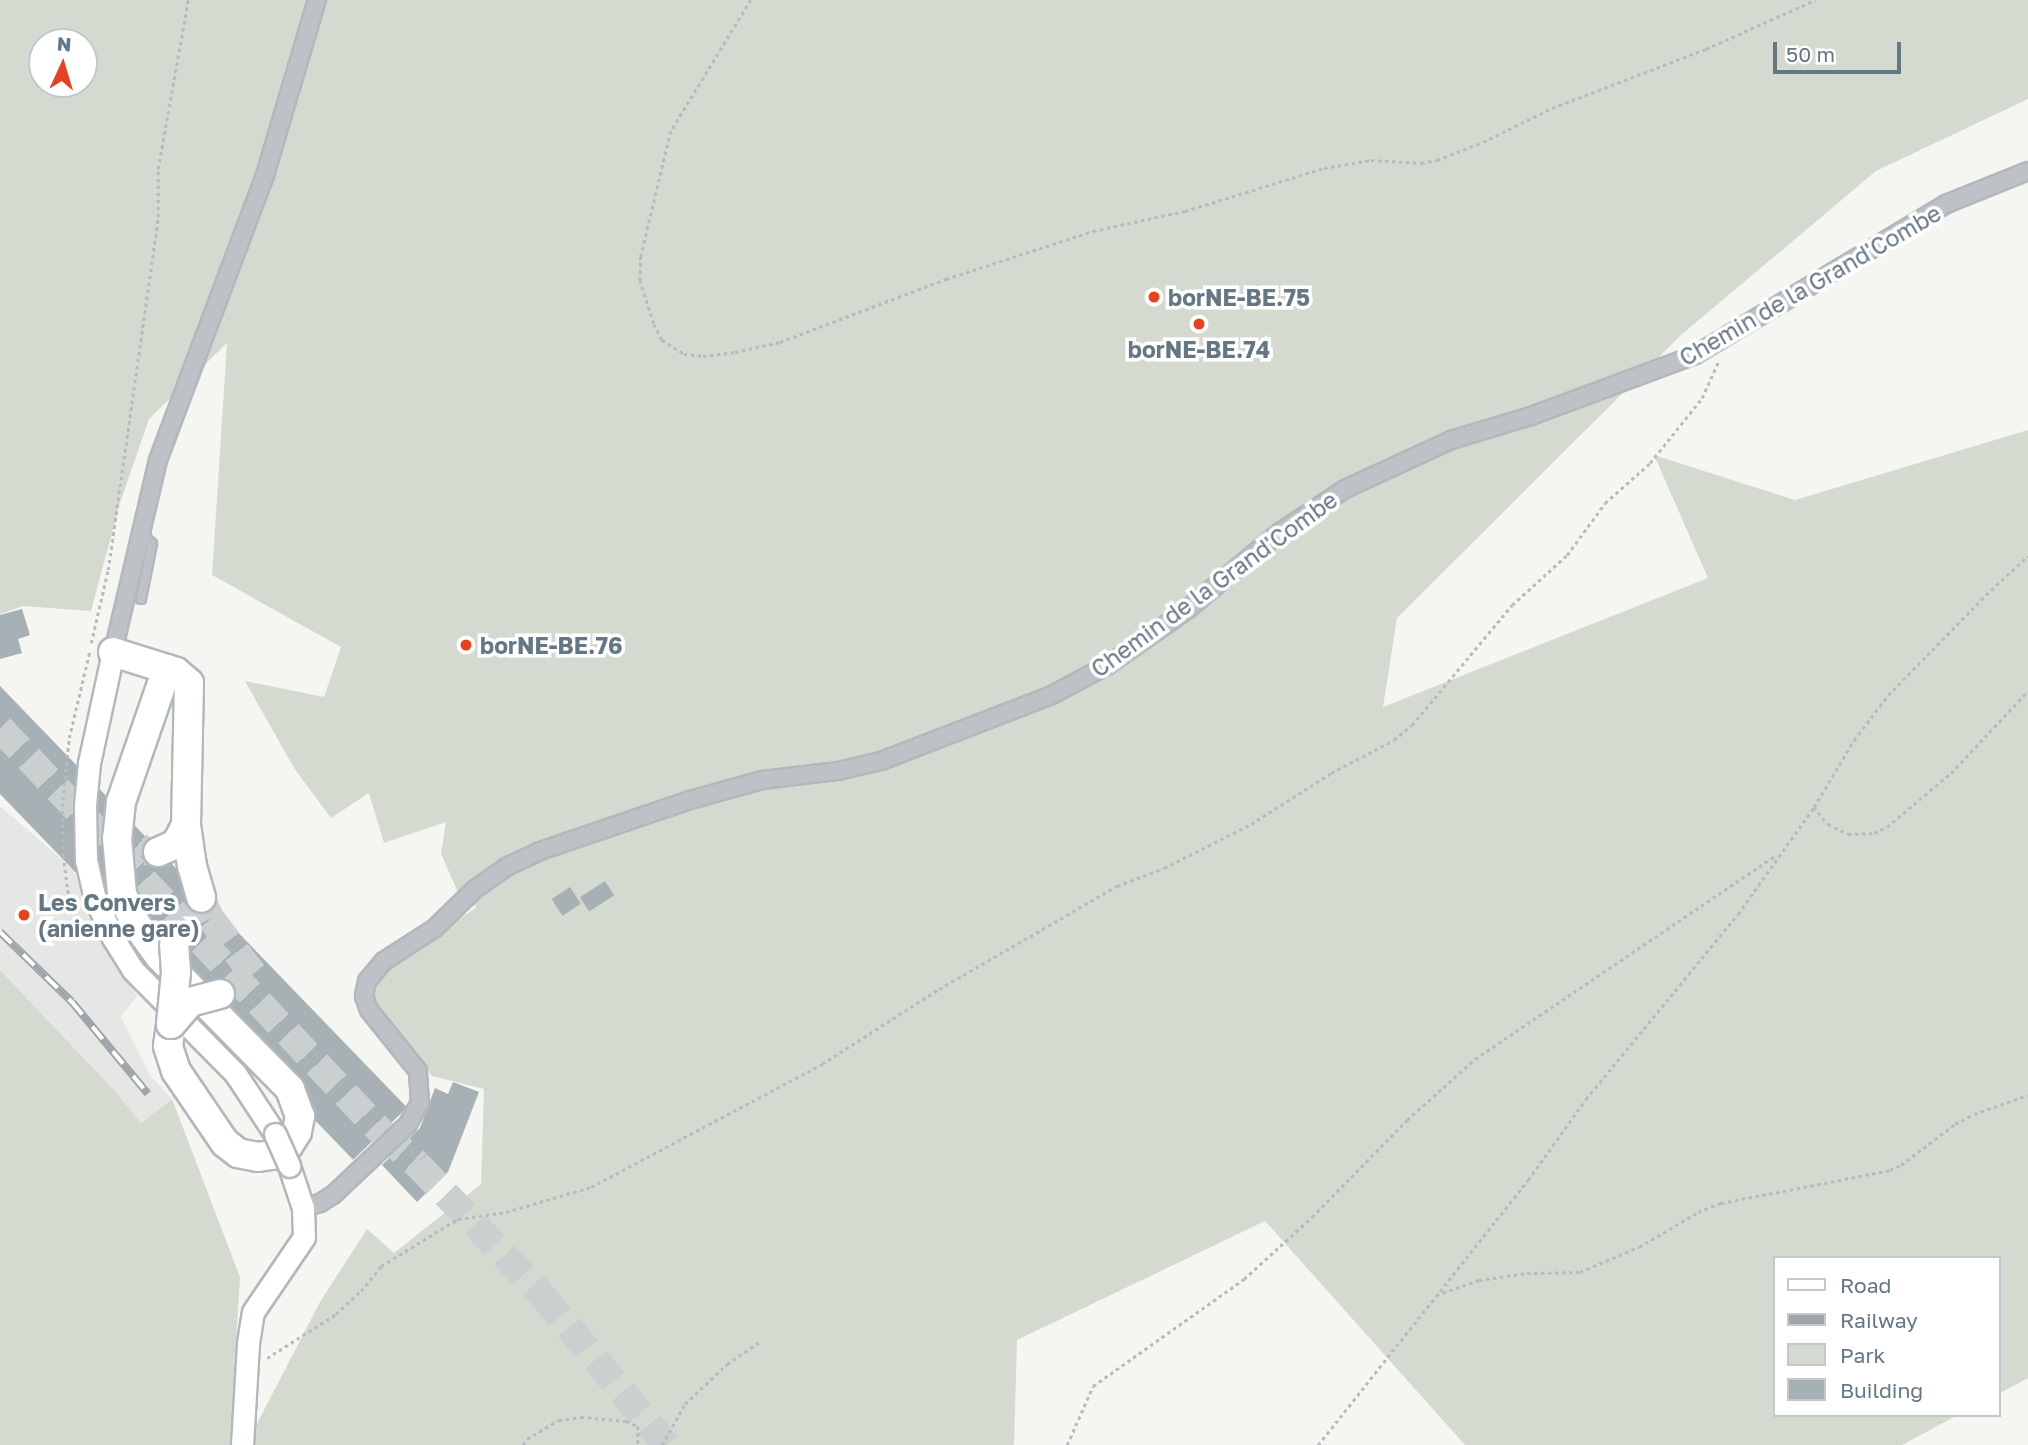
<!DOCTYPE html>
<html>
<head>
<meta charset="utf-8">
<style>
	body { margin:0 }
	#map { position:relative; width:2028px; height:1445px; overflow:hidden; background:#f5f5f1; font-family:"Golos Text",sans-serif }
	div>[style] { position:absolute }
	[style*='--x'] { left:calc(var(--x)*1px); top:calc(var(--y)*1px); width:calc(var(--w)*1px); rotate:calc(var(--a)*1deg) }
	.built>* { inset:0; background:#e6e7e5 }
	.green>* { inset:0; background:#d5dad0 }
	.building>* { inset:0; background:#a7b0b5; transform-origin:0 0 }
	.highway-tunnel>* { height:28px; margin-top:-14px; transform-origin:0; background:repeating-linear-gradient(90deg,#cacfd0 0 28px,transparent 0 42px) }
	.path>* { height:2.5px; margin-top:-1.25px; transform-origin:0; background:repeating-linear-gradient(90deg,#b8bbbd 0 3.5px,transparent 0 7px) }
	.roads { filter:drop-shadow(2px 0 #b2b8bc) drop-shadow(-2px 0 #b2b8bc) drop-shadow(0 2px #b2b8bc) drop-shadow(0 -2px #b2b8bc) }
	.lane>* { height:8px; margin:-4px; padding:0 4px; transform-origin:4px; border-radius:4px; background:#bec2c6 }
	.street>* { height:16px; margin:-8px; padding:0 8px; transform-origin:8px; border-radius:8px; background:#bec2c6 }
	.secondary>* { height:21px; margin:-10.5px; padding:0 10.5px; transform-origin:10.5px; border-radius:10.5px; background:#fff }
	.highway>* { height:28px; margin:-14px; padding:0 14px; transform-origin:14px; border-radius:14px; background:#fff }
	.rail>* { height:8px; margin-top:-4px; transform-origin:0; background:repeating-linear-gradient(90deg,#fff 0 16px,#9fa6ab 0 32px); box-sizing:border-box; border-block:2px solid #9fa6ab }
	.bridges { filter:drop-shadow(2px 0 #b2b8bc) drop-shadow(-2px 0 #b2b8bc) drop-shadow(0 2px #b2b8bc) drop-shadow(0 -2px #b2b8bc) }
	.secondary-bridge>* { height:21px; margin:-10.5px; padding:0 10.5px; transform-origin:10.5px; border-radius:10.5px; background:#fff }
	.highway-bridge>* { height:28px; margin:-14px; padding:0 14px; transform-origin:14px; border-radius:14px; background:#fff }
	.dots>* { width:19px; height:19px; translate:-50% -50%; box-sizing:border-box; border:4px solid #fff; border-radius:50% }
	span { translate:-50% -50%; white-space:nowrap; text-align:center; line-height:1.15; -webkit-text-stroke:7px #fff; paint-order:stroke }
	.street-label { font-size:23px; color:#647783 }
	.poi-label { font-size:23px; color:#647783; font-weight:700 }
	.left { translate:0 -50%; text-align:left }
	.legend { position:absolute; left:1773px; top:1256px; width:228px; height:161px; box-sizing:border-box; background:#fff; border:2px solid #c1c9cd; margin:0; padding:9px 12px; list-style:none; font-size:21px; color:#647783 }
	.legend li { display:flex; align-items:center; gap:14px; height:35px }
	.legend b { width:35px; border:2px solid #c1c9cd }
	.north { position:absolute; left:28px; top:28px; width:70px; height:70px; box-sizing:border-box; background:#fff; border:2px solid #c1c9cd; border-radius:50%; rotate:4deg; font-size:19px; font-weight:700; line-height:28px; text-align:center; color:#647783 }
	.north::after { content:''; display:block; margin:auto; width:24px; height:32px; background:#e44322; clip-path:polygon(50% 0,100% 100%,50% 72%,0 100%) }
	.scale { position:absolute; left:1773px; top:42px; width:128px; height:32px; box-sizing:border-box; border:4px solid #647783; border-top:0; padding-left:9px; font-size:21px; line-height:24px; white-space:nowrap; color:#647783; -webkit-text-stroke:5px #fff; paint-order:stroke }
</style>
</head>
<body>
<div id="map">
	<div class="built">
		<i style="clip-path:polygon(0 806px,74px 870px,83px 900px,107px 950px,137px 996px,121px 1017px,150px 1075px,172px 1099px,141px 1124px,115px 1091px,0 970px)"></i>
	</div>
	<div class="green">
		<i style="clip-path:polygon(evenodd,0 0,2028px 0,2028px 99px,1876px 171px,1681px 335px,1397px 618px,1383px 707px,1708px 578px,1654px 455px,1795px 500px,2028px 430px,2028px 1378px,1998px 1394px,1998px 1258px,1774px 1258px,1774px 1415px,1958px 1415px,1902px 1445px,1465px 1445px,1265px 1221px,1017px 1340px,1014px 1445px,246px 1445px,320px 1302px,367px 1229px,394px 1253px,481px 1184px,484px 1089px,432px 1076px,374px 1003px,374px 982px,393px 964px,477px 907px,461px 899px,441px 854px,446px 822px,384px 843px,369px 793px,331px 818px,294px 768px,245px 681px,324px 697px,341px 647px,212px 575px,227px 343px,149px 419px,120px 503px,91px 611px,23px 606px,0 614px,0 0,42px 42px,84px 42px,84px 84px,42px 84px,42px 42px)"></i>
		<i style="clip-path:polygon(0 970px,115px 1091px,141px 1123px,172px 1099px,240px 1277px,230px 1445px,0 1445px)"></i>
	</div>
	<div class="building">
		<i style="clip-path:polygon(22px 609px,30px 635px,18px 639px,22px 653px,0 659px,0 615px)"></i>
		<i style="left:0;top:686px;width:586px;height:75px;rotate:46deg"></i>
		<i style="left:605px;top:881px;width:17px;height:30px;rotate:57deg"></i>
		<i style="left:570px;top:887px;width:20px;height:22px;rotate:57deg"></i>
		<i style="clip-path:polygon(453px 1082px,479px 1092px,448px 1172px,417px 1202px,382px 1165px,420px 1128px,435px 1088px,448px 1094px)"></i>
	</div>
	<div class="highway-tunnel">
		<i style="--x:0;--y:728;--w:557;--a:46.67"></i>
		<i style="--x:382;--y:1133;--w:47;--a:41.5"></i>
		<i style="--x:417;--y:1164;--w:181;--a:46.3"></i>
		<i style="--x:542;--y:1295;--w:195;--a:50.4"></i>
		<i style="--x:105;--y:819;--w:51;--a:38.7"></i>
		<i style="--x:145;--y:851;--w:13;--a:4"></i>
		<i style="--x:201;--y:898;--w:23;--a:65"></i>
		<i style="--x:211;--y:919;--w:69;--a:52.6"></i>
	</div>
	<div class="path">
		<i style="--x:751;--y:0;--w:153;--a:121.4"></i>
		<i style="--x:671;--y:131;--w:129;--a:103.5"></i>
		<i style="--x:641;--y:256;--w:24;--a:92"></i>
		<i style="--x:640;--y:280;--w:46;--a:72.3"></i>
		<i style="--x:654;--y:324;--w:18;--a:63"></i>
		<i style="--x:662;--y:340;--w:26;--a:32"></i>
		<i style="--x:684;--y:354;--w:19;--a:6"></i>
		<i style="--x:703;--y:356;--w:32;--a:-7"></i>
		<i style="--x:735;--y:352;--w:46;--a:-12.5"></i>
		<i style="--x:780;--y:342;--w:178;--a:-20.8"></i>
		<i style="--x:946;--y:279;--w:155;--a:-18.1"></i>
		<i style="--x:1093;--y:231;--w:94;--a:-12.3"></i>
		<i style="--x:1185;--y:211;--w:145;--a:-17.2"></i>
		<i style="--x:1324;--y:168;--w:48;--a:-9.7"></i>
		<i style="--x:1371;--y:160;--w:50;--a:3.4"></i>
		<i style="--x:1421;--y:163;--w:16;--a:-11"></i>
		<i style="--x:1437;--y:160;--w:49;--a:-21.4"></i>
		<i style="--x:1483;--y:142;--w:77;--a:-26.2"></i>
		<i style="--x:1552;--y:108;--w:165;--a:-21"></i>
		<i style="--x:1706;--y:49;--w:120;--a:-24.2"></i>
		<i style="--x:91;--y:643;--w:75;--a:-76.9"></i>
		<i style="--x:108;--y:570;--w:357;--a:-81.9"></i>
		<i style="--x:158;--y:217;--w:48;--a:-90"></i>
		<i style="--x:158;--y:169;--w:172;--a:-79.9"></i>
		<i style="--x:1814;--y:807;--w:22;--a:51"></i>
		<i style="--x:1828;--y:824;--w:22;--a:27"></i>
		<i style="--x:1848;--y:834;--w:26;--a:-2"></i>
		<i style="--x:1874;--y:833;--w:14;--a:-25"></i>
		<i style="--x:1887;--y:827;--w:84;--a:-40.2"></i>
		<i style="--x:1951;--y:773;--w:112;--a:-46.8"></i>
		<i style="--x:82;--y:918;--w:9;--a:159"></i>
		<i style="--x:74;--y:921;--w:35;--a:-102"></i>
		<i style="--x:67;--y:887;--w:31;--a:-97"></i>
		<i style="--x:63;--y:856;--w:49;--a:-91.2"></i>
		<i style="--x:62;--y:807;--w:69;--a:-84.2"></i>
		<i style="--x:69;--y:738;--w:90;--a:-76.6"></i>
		<i style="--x:1436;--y:1295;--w:46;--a:-19.2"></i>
		<i style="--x:1479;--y:1280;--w:49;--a:-8.3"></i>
		<i style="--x:1527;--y:1273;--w:53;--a:-1.1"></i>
		<i style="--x:1580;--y:1272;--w:64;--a:-23"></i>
		<i style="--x:1639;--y:1247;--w:69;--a:-30.7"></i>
		<i style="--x:1698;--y:1212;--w:25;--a:-21"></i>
		<i style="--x:1721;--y:1203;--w:172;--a:-11"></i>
		<i style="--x:1890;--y:1170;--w:12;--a:-24"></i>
		<i style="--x:1901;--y:1165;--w:68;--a:-37.2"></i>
		<i style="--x:1955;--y:1124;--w:21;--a:-28"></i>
		<i style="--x:1974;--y:1114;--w:57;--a:-19.4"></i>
		<i style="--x:267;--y:1358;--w:82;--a:-32.5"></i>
		<i style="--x:336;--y:1314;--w:34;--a:-43"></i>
		<i style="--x:361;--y:1291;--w:32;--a:-51"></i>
		<i style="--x:381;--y:1266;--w:90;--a:-31.4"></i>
		<i style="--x:458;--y:1219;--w:49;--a:-8.3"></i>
		<i style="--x:506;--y:1212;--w:89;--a:-16.4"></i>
		<i style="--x:591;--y:1187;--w:262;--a:-28"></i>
		<i style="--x:822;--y:1064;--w:139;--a:-32.7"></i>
		<i style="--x:939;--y:989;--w:206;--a:-30.1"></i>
		<i style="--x:1117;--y:886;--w:50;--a:-21"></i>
		<i style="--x:1164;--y:868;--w:97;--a:-26.8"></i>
		<i style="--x:1251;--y:824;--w:95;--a:-32.5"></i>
		<i style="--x:1331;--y:773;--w:71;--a:-27.6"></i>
		<i style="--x:1394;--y:740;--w:23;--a:-40"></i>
		<i style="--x:1412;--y:725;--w:156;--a:-50.2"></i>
		<i style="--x:1512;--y:605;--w:74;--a:-42.3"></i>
		<i style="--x:1567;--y:555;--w:64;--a:-53.8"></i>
		<i style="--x:1605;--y:503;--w:60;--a:-41.6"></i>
		<i style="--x:1650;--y:463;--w:83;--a:-51.3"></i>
		<i style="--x:1702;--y:398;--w:42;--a:-65.9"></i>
		<i style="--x:523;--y:1445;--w:7;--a:-56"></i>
		<i style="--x:527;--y:1439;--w:37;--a:-31"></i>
		<i style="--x:559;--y:1420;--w:22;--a:-8"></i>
		<i style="--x:581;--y:1417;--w:45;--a:5.1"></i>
		<i style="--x:626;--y:1421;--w:13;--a:23"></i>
		<i style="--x:638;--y:1426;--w:19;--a:90"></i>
		<i style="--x:662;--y:1445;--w:47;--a:-60.7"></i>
		<i style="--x:685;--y:1404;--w:58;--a:-43.6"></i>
		<i style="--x:727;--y:1364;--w:40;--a:-34"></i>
		<i style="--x:1067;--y:1445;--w:64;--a:-66.2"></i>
		<i style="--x:1093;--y:1386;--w:185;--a:-35.3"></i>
		<i style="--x:1244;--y:1279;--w:92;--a:-42.4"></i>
		<i style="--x:1312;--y:1217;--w:136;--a:-45.6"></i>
		<i style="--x:1407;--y:1120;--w:91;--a:-41.9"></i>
		<i style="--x:1475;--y:1059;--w:362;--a:-34.1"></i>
		<i style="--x:1318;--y:1445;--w:338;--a:-51.6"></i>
		<i style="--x:1528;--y:1180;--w:100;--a:-54.4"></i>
		<i style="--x:1586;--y:1099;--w:239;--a:-50.6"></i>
		<i style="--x:1738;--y:914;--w:131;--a:-54.6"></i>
		<i style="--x:1814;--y:807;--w:78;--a:-59.2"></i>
		<i style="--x:1854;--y:740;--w:56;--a:-52.9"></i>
		<i style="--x:1888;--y:695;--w:147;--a:-45.6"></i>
		<i style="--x:1991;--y:590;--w:50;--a:-42.6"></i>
	</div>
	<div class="roads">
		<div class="lane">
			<i style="--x:140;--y:532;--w:17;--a:45"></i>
			<i style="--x:152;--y:544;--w:56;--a:101.3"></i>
		</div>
		<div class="street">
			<i style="--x:113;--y:652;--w:197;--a:-76.8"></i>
			<i style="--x:158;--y:460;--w:304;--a:-69.4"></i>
			<i style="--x:265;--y:175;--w:183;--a:-73.5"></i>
			<i style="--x:303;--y:1208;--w:18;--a:-16"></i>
			<i style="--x:320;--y:1203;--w:15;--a:-32"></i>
			<i style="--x:333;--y:1195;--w:103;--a:-43.4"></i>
			<i style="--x:408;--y:1124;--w:25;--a:-61"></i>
			<i style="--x:420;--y:1102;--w:31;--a:-94"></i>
			<i style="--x:418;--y:1071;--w:78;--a:-128.8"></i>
			<i style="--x:369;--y:1010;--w:15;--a:-110"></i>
			<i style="--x:364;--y:996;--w:15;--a:-79"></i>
			<i style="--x:367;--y:981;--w:26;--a:-50"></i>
			<i style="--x:384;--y:961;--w:61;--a:-32.9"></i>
			<i style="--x:435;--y:928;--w:56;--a:-44.3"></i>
			<i style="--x:475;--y:889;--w:38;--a:-35"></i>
			<i style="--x:506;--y:867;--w:38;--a:-25"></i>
			<i style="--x:540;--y:851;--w:158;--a:-18.8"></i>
			<i style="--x:690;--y:800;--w:75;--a:-15.5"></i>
			<i style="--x:762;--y:780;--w:77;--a:-6.8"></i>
			<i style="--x:838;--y:771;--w:44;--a:-13.1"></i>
			<i style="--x:881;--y:761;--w:183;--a:-21.1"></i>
			<i style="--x:1052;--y:695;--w:64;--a:-28.2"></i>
			<i style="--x:1108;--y:665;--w:98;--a:-35"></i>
			<i style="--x:1188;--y:609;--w:119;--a:-39.9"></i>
			<i style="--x:1279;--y:533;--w:79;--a:-33.7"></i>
			<i style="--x:1345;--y:489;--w:117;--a:-24.8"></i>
			<i style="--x:1451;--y:440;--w:84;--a:-16.7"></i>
			<i style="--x:1531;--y:416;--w:175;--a:-20.4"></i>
			<i style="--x:1695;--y:355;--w:293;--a:-31"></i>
			<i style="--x:1946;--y:204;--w:88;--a:-21.9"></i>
		</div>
		<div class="secondary">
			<i style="--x:113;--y:652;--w:114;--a:102.2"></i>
			<i style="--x:89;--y:763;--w:42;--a:95.4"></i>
			<i style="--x:85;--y:805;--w:55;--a:89"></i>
			<i style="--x:86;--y:860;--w:39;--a:77"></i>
			<i style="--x:95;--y:898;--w:44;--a:65.8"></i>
			<i style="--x:113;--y:938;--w:38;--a:58"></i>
			<i style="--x:133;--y:970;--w:145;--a:45.3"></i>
			<i style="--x:235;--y:1073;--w:73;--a:56.7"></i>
			<i style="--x:242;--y:1445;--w:102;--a:-86.6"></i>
			<i style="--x:248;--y:1343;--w:31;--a:-81"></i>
			<i style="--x:253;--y:1312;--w:91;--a:-55.8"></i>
			<i style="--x:304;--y:1237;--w:29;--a:-92"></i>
			<i style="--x:303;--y:1208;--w:44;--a:-108.4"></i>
		</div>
		<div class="highway">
			<i style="--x:113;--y:652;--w:66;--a:17.6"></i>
			<i style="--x:176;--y:672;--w:17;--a:40"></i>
			<i style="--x:189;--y:683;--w:142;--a:91.2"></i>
			<i style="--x:186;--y:825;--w:41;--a:81.7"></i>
			<i style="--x:192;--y:866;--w:33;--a:74"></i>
			<i style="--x:167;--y:669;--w:141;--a:109.1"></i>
			<i style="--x:121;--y:802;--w:36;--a:96"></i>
			<i style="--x:117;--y:838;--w:56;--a:84.9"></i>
			<i style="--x:122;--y:894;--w:30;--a:66"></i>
			<i style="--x:134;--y:921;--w:44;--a:54.2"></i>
			<i style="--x:160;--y:957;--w:185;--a:45.4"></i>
			<i style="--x:290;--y:1089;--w:29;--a:70"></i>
			<i style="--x:300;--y:1116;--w:16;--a:101"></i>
			<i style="--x:297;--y:1132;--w:17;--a:123"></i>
			<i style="--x:288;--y:1146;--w:18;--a:151"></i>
			<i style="--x:272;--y:1155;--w:14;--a:172"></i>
			<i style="--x:258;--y:1157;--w:20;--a:-169"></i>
			<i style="--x:238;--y:1153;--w:16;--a:-142"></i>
			<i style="--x:225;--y:1143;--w:87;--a:-124.2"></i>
			<i style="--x:176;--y:1071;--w:26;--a:-108"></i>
			<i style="--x:168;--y:1046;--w:22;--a:-82"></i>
			<i style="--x:158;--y:852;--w:20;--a:-24"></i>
			<i style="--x:176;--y:844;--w:21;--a:-62"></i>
		</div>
	</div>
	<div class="rail">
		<i style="--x:0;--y:932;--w:100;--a:44.2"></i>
		<i style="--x:72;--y:1002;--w:119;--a:50.4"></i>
	</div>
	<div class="bridges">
		<div class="secondary-bridge">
			<i style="--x:275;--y:1134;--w:35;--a:66"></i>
		</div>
		<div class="highway-bridge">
			<i style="--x:171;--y:1024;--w:52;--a:-84.5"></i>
			<i style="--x:176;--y:972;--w:27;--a:-94"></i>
			<i style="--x:171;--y:1024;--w:29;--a:-49"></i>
			<i style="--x:190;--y:1002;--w:31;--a:-15"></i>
		</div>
	</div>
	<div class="dots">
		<i style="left:1154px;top:297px;background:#e44322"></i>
		<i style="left:1199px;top:324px;background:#e44322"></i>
		<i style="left:466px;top:645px;background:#e44322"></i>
		<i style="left:24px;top:915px;background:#e44322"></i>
	</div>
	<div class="street-label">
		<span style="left:1810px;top:285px;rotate:-30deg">Chemin de la Grand'Combe</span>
		<span style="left:1214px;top:584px;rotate:-36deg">Chemin de la Grand'Combe</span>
	</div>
	<div class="poi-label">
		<span class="left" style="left:1168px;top:297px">borNE-BE.75</span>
		<span style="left:1199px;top:349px">borNE-BE.74</span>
		<span class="left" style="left:480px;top:645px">borNE-BE.76</span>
		<span class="left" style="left:38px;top:915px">Les Convers<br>(anienne gare)</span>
	</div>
	<ul class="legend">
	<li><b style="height:9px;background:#fff"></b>Road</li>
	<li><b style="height:9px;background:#9fa6ab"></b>Railway</li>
	<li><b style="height:19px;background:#d5dad0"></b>Park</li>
	<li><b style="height:19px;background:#a7b0b5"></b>Building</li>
	</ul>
	<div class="north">N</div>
	<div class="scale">50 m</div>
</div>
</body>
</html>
